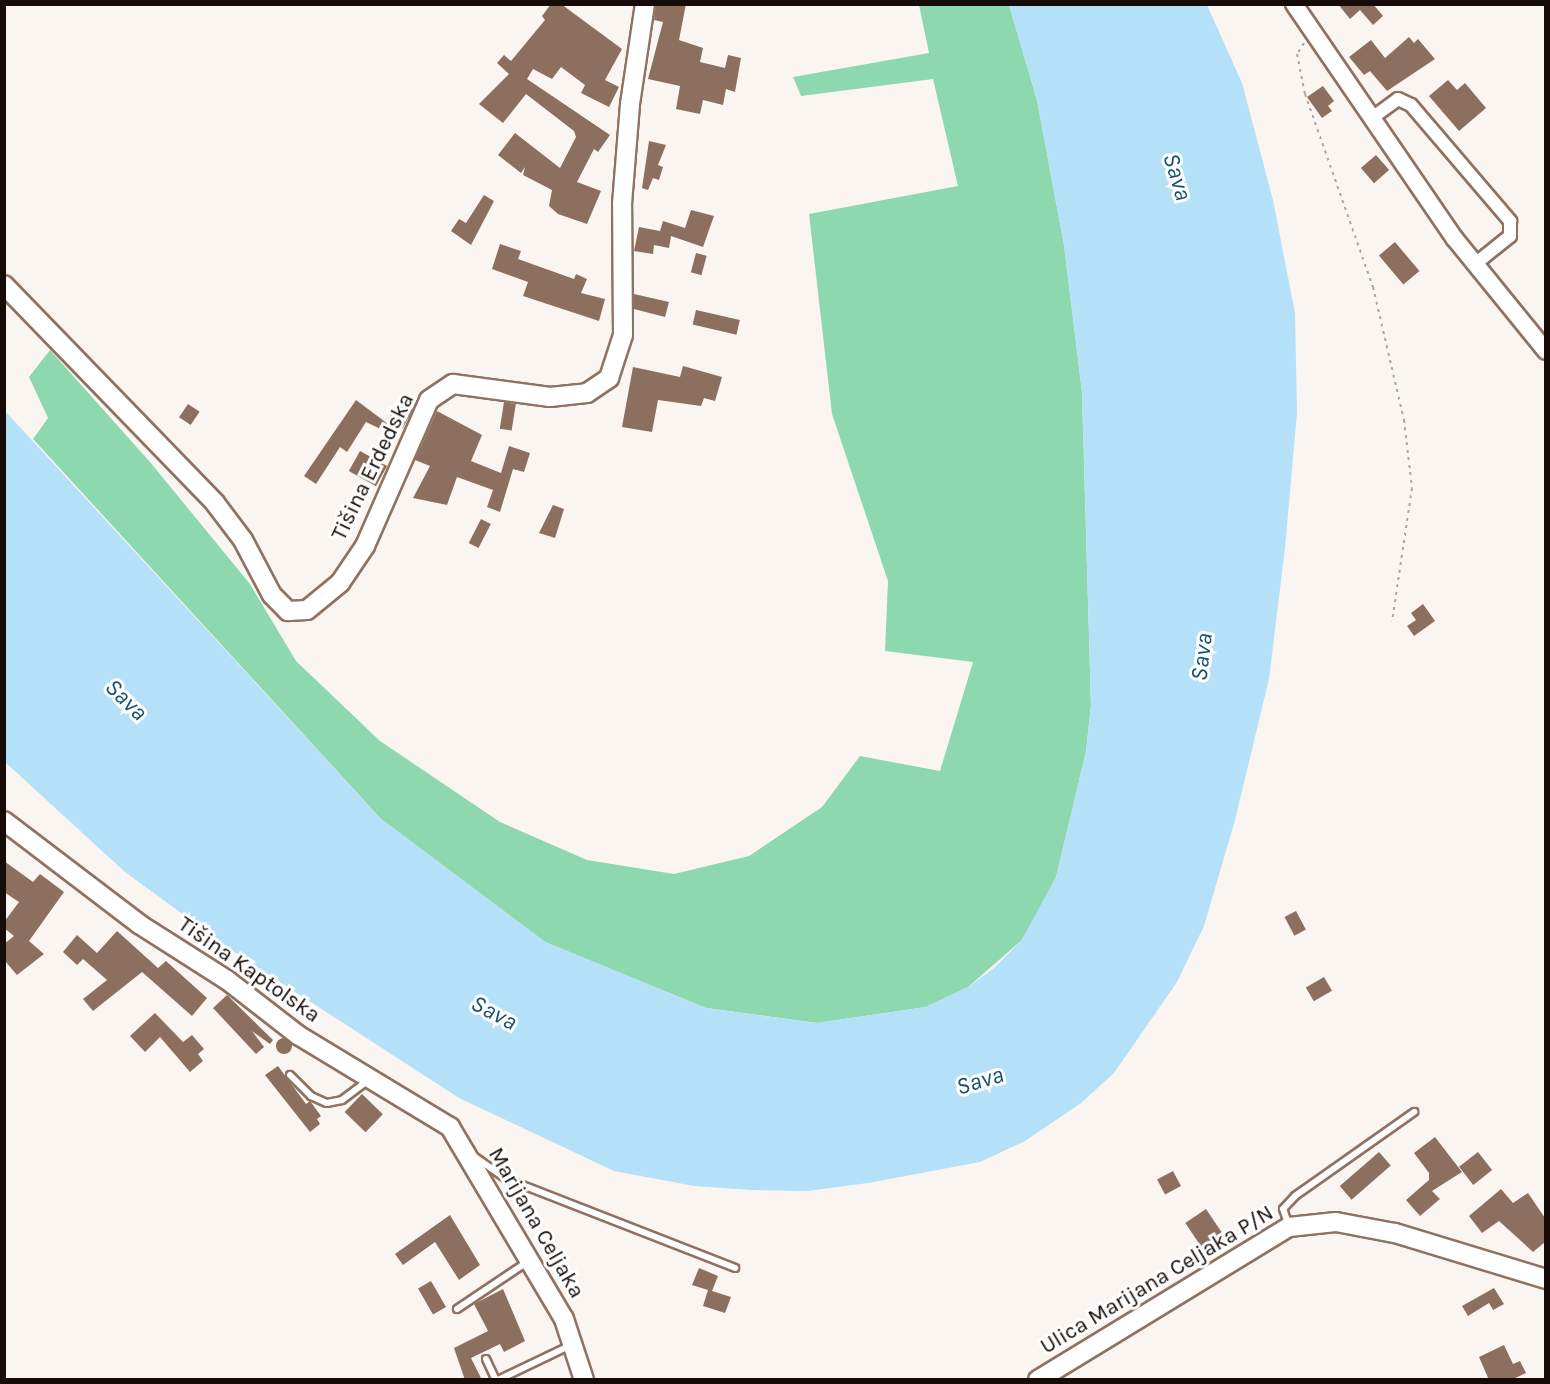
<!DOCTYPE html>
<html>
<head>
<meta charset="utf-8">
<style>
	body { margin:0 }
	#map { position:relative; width:1550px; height:1384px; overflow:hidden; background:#fbf5f1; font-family:Karla,sans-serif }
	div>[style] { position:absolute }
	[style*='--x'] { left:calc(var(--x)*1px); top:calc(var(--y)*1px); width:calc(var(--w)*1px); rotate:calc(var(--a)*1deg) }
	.forest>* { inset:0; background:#8ed8af }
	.water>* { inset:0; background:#b4e0f8 }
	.building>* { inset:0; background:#8c6f5e; transform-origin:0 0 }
	.round { border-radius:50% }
	.path>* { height:2px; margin-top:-1px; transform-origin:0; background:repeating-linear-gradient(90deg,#aea6a2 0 3px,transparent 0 7.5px) }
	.roads { filter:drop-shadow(2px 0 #8f7261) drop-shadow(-2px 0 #8f7261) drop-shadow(0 2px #8f7261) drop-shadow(0 -2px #8f7261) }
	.service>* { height:6px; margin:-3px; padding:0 3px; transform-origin:3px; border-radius:3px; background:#fff }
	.minor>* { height:12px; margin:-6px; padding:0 6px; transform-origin:6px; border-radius:6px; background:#fff }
	.tertiary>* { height:16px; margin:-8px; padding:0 8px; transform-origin:8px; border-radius:8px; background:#fff }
	.secondary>* { height:18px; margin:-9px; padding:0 9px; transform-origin:9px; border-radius:9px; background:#fff }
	span { translate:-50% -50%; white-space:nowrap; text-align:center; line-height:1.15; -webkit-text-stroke:6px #fff; paint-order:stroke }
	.street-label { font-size:22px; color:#160b06 }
	.water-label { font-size:24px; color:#17536e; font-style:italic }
	.frame { position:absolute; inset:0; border:6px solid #160b06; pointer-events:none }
</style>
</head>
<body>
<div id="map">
	<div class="forest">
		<i style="clip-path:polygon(919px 5px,1009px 5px,1037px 100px,1064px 245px,1082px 392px,1091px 705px,1086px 752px,1056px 877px,1042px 907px,1021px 941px,968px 987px,926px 1007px,817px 1023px,706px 1008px,545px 942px,381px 819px,33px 439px,48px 418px,29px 377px,50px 350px,150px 462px,250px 584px,296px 661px,380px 741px,500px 822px,587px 860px,674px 874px,749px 856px,822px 807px,860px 756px,940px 771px,973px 662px,885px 651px,888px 581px,832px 414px,809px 214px,958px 186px,933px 79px,801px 96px,793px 77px,929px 53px)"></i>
	</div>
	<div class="water">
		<i style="clip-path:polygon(1009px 5px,1207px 5px,1242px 83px,1273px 200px,1295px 313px,1297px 413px,1285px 548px,1269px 679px,1235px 820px,1204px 926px,1177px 982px,1114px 1073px,1081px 1103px,1025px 1141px,980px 1162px,868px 1183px,807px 1191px,752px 1190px,694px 1186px,614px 1171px,459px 1098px,243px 958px,125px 872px,5px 762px,5px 411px,381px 819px,545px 942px,706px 1008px,816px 1023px,926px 1007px,968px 987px,994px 968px,1021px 941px,1056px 877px,1086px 752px,1091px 705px,1082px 392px,1064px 245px,1037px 100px)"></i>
	</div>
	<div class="building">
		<i style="clip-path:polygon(551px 4px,561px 4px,622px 49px,605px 80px,619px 87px,609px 107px,581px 93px,585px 85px,561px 67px,552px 79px,533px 69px,527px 79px,610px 135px,598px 152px,594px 149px,577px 182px,601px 191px,587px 224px,558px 214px,549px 206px,552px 190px,523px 175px,525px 167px,521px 173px,498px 155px,515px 133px,560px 168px,576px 137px,574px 131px,526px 94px,503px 123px,479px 104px,509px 74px,497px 63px,504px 55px,511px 61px,545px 20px,542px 16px)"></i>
		<i style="clip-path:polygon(656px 4px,686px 4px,679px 40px,703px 48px,700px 62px,725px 68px,728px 55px,741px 58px,735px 92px,726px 89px,723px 105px,703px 100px,700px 114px,676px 109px,680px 86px,648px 79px,663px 22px,654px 20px)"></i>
		<i style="clip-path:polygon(1338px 4px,1373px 4px,1383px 16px,1373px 25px,1360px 10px,1350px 19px)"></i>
		<i style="clip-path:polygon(1409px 37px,1414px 43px,1418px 39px,1435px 59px,1387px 91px,1370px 71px,1364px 75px,1349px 57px,1371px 40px,1385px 58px)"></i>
		<i style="clip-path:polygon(1448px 80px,1457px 90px,1465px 83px,1486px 108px,1459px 131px,1429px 96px)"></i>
		<i style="clip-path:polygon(1323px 86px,1334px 101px,1328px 106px,1332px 111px,1322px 118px,1307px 97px)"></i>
		<i style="clip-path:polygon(649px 141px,666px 145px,658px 165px,663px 167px,659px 180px,653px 178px,648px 190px,642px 188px)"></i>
		<i style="left:1376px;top:155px;width:20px;height:20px;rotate:49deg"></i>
		<i style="clip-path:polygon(484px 195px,494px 201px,471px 245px,451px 231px,459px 219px,466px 223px)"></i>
		<i style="clip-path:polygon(691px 210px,714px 216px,703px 247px,671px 236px,669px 248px,654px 245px,653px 254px,634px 251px,639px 227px,660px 231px,663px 221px,685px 228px)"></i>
		<i style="left:1395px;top:242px;width:38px;height:21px;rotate:50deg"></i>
		<i style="clip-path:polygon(500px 244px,521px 251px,518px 259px,574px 279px,576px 274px,587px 279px,581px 293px,605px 299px,599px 321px,523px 296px,528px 282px,492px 269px)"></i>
		<i style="left:696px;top:253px;width:11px;height:20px;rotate:15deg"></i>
		<i style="clip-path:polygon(634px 294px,669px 302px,665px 317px,634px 309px)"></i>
		<i style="left:696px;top:310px;width:45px;height:15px;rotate:13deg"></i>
		<i style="clip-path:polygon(683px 366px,722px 377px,715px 401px,704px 398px,701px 406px,658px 400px,652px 432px,622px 427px,633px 367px,680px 377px)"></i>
		<i style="clip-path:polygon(356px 400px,396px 430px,393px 435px,366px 422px,347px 452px,340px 447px,316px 484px,304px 476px)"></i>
		<i style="left:398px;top:401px;width:17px;height:22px;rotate:28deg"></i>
		<i style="left:504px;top:402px;width:12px;height:27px;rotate:9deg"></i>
		<i style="left:188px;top:404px;width:14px;height:16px;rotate:34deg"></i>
		<i style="clip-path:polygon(437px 411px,482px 435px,471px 461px,501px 473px,509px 446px,530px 453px,524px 472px,513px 469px,500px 512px,487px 507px,493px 490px,457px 477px,447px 505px,413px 498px,430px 466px,415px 460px)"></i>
		<i style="left:360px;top:451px;width:31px;height:23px;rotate:29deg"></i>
		<i style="clip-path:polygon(553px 505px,564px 509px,555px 538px,539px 533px)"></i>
		<i style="left:481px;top:519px;width:11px;height:27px;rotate:27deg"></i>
		<i style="clip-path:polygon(1423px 604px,1435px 621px,1414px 636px,1407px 626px,1416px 620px,1411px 613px)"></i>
		<i style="clip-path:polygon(4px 861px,33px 882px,40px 874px,64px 892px,29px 941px,44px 954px,17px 975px,4px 960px,4px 944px,14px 936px,4px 928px,4px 922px,19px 902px,4px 892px)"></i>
		<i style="left:1296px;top:911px;width:21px;height:13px;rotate:62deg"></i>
		<i style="clip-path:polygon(117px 931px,158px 968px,166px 961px,207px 998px,192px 1016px,142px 972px,93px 1011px,83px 999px,107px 980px,83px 959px,77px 965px,63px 952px,77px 935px,97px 953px)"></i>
		<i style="left:1324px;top:977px;width:16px;height:21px;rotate:60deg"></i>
		<i style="clip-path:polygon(227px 995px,273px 1040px,270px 1044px,252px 1031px,264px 1047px,256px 1054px,213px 1008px)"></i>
		<i style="clip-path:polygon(155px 1013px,183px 1042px,192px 1035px,204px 1049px,198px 1054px,203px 1061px,190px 1072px,160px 1037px,145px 1052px,130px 1036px)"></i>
		<i class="round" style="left:276px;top:1038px;width:16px;height:16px"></i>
		<i style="clip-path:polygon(278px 1066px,306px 1104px,310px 1101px,321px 1116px,317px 1119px,320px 1124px,310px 1132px,265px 1075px)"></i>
		<i style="left:362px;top:1094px;width:29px;height:25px;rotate:44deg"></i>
		<i style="clip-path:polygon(1435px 1137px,1462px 1172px,1432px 1191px,1440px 1199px,1420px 1216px,1406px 1200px,1429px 1180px,1429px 1173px,1414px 1153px)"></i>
		<i style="left:1379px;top:1152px;width:18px;height:52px;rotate:49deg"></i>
		<i style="left:1478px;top:1152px;width:23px;height:24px;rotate:52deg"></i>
		<i style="left:1173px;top:1171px;width:17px;height:18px;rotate:62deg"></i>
		<i style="clip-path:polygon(1501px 1189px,1513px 1203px,1528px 1193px,1545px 1218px,1545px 1242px,1533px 1252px,1499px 1221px,1482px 1233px,1469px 1216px)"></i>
		<i style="left:1206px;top:1209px;width:37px;height:25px;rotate:56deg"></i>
		<i style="clip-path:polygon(450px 1215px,480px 1265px,459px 1280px,435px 1242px,403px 1265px,395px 1254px)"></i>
		<i style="clip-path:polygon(699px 1268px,718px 1276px,712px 1291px,731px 1297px,725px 1313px,703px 1306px,708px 1290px,692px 1285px)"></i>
		<i style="left:431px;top:1281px;width:30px;height:15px;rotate:60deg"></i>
		<i style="clip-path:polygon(1494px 1288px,1504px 1304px,1493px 1310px,1489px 1303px,1468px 1316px,1462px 1306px)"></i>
		<i style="clip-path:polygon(503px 1289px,525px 1341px,504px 1352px,500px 1344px,471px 1358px,482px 1380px,465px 1380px,454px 1348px,488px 1331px,474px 1304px)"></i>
		<i style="clip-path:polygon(1504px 1345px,1513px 1364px,1520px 1361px,1526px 1373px,1511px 1380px,1489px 1380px,1479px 1357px)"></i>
	</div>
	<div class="path">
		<i style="--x:1304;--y:43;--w:13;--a:122"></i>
		<i style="--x:1297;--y:54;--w:41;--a:78.7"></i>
		<i style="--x:1305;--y:94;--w:205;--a:70.6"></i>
		<i style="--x:1373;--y:287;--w:137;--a:76.9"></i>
		<i style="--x:1404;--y:420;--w:68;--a:83.3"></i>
		<i style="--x:1412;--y:488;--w:135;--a:98.5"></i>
	</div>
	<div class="roads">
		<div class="service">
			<i style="--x:290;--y:1075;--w:30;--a:45"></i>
			<i style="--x:311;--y:1096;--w:17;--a:24"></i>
			<i style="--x:327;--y:1103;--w:15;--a:-11"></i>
			<i style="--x:342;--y:1100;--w:31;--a:-37"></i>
			<i style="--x:475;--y:1157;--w:39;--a:35"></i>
			<i style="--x:507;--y:1179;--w:245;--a:21.3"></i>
			<i style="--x:1289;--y:1226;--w:18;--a:-109"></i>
			<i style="--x:1283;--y:1209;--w:18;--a:-47"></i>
			<i style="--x:1295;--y:1196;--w:146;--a:-35.2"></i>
			<i style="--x:457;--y:1309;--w:84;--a:-33.9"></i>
			<i style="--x:486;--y:1359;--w:23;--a:65"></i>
			<i style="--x:498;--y:1380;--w:79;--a:-25.6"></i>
		</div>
		<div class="minor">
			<i style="--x:1372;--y:118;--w:32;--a:-36"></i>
			<i style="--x:1398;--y:99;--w:14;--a:25"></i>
			<i style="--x:1411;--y:105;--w:153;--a:49.5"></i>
			<i style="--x:1510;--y:221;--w:15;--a:90"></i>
			<i style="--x:1510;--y:236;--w:45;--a:141.3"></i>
		</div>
		<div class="tertiary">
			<i style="--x:1294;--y:4;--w:285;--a:55.6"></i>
			<i style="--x:1455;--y:239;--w:144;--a:50.9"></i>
		</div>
		<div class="secondary">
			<i style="--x:4;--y:285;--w:303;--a:45.9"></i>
			<i style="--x:215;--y:503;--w:46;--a:52.9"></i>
			<i style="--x:243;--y:540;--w:62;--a:62.2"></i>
			<i style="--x:272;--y:595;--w:23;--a:45"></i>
			<i style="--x:288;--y:611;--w:19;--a:-3"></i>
			<i style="--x:307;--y:610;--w:43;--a:-39.3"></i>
			<i style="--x:340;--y:583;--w:45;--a:-56"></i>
			<i style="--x:365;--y:546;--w:159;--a:-66.3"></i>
			<i style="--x:429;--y:400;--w:29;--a:-34"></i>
			<i style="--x:453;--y:384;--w:98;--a:7.6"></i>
			<i style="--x:550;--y:397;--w:37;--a:-6"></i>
			<i style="--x:587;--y:393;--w:27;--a:-34"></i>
			<i style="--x:609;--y:378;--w:45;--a:-72"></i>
			<i style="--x:623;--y:335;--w:131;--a:-90.4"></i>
			<i style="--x:622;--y:204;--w:100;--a:-85.4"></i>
			<i style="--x:630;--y:104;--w:101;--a:-81.5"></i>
			<i style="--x:4;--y:821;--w:170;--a:37.3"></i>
			<i style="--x:139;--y:924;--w:104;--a:32.5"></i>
			<i style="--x:227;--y:980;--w:90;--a:37.8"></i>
			<i style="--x:298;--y:1035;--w:178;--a:31.2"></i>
			<i style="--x:450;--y:1127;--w:223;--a:59.3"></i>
			<i style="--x:564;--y:1319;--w:64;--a:71.8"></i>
			<i style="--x:1038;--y:1380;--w:294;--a:-31.4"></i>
			<i style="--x:1289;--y:1227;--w:47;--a:-6.1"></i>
			<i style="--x:1336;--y:1222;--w:60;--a:10.6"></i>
			<i style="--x:1395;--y:1233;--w:158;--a:16.9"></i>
		</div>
	</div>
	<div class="street-label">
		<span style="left:373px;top:467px;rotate:-64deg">Tišina Erdedska</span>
		<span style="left:249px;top:970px;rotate:35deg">Tišina Kaptolska</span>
		<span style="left:536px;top:1223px;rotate:60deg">Marijana Celjaka</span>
		<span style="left:1157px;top:1280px;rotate:-31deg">Ulica Marijana Celjaka P/N</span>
	</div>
	<div class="water-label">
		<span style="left:1177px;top:177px;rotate:73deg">Sava</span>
		<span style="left:1202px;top:657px;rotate:-83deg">Sava</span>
		<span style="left:126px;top:700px;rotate:44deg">Sava</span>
		<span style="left:494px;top:1013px;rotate:28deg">Sava</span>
		<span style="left:980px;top:1081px;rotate:-17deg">Sava</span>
	</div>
	<div class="frame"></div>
</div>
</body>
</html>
